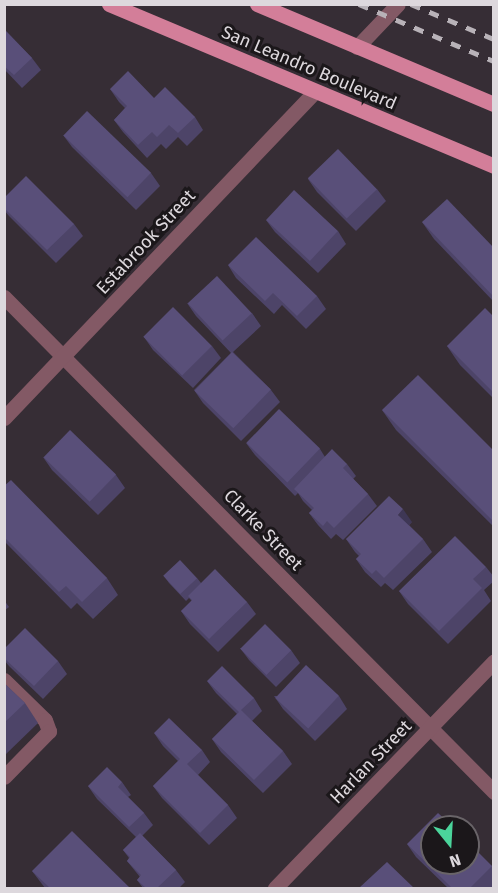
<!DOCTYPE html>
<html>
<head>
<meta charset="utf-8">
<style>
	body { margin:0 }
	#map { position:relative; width:498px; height:893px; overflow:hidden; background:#362d35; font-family:"Fira Sans",sans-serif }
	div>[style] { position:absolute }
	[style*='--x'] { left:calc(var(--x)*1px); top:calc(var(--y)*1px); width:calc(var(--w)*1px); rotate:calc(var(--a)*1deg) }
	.minor>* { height:15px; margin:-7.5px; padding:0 7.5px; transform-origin:7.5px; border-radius:7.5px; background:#835965 }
	.major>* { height:15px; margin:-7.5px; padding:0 7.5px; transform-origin:7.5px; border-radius:7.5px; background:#d37e99 }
	.rail>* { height:4.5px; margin-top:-2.25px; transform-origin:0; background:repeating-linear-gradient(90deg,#b8b2b8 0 10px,transparent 0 20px) }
	.wall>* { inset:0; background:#4d4468 }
	.shaded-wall>* { inset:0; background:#3e3755 }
	.building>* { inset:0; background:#594f79; transform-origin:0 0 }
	span { translate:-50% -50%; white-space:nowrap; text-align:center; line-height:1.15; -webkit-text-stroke:6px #1b171a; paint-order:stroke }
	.street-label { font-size:18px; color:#ddd8dd }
	.frame { position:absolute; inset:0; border:6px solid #ddd8dd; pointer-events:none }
	.north { position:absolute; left:420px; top:815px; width:60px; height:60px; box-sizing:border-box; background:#1b171a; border:2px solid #696468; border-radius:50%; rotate:162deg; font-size:16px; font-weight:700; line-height:24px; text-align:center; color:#ddd8dd }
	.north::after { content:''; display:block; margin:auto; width:21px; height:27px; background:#4bd49b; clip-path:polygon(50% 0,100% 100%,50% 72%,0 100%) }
</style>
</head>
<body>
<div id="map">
	<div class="minor">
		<i style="--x:357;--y:47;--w:59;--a:-46.4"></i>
		<i style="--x:4;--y:297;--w:697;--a:45.29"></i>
		<i style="--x:4;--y:418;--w:451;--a:-46.4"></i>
		<i style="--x:4;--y:680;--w:57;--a:44.3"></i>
		<i style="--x:45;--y:720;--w:12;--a:70"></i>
		<i style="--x:49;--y:731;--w:64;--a:134.4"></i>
		<i style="--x:275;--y:888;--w:315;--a:-46"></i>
	</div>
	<div class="major">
		<i style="--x:109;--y:4;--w:418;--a:22.8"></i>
		<i style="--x:257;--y:4;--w:257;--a:22.9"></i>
	</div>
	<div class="rail">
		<i style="--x:359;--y:4;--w:147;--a:22.9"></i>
		<i style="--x:411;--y:4;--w:90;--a:22.9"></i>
	</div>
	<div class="wall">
		<i style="clip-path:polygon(4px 29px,32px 58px,41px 70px,22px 88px,4px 69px)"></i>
		<i style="clip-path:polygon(110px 89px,154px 98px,195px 117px,203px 130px,187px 146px,178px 137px,166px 149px,161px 144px,147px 158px,123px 132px,114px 120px,125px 108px,119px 102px)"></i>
		<i style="clip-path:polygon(63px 135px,151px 173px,160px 186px,136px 210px,72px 147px)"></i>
		<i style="clip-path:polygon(308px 179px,377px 189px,386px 201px,356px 231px,317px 192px)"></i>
		<i style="clip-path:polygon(4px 198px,74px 224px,83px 236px,56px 263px,9px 216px,4px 210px)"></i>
		<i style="clip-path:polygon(266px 220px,338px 231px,346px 244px,318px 273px,275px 232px)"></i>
		<i style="clip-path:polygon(422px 222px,494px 248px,494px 302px,434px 239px)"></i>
		<i style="clip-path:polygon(228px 265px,317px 296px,326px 309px,306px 329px,282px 305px,274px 314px,236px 278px)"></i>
		<i style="clip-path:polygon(187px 303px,252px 313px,261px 326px,233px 352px,271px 390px,280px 402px,241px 441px,203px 403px,194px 390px,231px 353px,196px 316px)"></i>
		<i style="clip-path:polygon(494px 317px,494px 399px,460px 365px,447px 346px)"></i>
		<i style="clip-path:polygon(144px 337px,212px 346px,221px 358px,193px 388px,153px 350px)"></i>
		<i style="clip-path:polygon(382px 410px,494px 451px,494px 527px,396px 430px)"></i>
		<i style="clip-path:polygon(246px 443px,320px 449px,325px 457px,347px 464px,356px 476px,353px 479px,368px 494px,377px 506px,343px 540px,336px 534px,331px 539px,318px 525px,309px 513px,312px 510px,303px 501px,298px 493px,295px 496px,255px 455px)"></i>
		<i style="clip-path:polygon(43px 457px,116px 475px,125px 488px,98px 515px,52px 470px)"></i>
		<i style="clip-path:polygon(4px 486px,107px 578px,118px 595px,93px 619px,77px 603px,71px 609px,4px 541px)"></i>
		<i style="clip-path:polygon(412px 522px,409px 525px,423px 539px,432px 552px,393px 590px,385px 583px,381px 587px,365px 572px,356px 559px,359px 556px,355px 552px,346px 539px)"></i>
		<i style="clip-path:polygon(486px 567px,494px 577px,494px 581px,484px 590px,491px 601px,448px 644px,408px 604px,399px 591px)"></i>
		<i style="clip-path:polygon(164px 576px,197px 578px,201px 583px,247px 602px,256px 614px,218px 652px,190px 624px,181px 611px,192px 601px,189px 598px,186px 601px,169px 583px)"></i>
		<i style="clip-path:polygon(4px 600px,9px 607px,4px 611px)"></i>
		<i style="clip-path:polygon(240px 648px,291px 650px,300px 663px,276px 687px,249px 660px)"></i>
		<i style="clip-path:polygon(4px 649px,58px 661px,67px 674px,43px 699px,9px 666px,4px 660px)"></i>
		<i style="clip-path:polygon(207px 681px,254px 698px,262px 711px,252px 721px,283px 751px,292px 764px,263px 793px,221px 752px,212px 739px,237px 714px,216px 693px)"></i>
		<i style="clip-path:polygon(4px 683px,25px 703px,38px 723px,4px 756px)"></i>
		<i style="clip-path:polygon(274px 696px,339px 696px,347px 709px,315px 741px,283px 709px)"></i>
		<i style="clip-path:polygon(154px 733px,202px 750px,210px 762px,198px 775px,228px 805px,237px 818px,209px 845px,162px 798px,153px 786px,178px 761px,163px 746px)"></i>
		<i style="clip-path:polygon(122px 782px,131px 795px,128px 797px,144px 813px,153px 825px,142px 836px,176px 870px,185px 882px,179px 888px,143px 888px,137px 880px,140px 877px,127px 861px,129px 858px,123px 850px,136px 837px,97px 799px,88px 786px)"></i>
		<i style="clip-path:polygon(407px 844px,492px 866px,494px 868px,494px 886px,491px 888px,448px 888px,416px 857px)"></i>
		<i style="clip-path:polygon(32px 871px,130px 888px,45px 888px)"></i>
	</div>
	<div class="shaded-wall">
		<i style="clip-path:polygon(403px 509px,412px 522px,407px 527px,398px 515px)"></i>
	</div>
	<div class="building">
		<i style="clip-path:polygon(4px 29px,32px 58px,14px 75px,4px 66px)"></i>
		<i style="clip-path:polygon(128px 71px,154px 98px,165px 87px,195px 117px,178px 133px,169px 125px,157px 137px,152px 132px,138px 145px,114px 120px,127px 106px,110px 89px)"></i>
		<i style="left:87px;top:111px;width:89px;height:34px;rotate:44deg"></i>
		<i style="left:338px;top:149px;width:56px;height:42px;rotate:46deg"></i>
		<i style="clip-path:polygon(26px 176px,74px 224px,47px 250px,4px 208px,4px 198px)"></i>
		<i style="left:294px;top:190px;width:60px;height:41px;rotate:43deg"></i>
		<i style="clip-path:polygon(447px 199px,494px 248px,494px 297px,422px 222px)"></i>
		<i style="clip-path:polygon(256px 237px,317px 296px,297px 316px,273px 293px,265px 301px,228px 265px)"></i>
		<i style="left:217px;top:276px;width:51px;height:40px;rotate:47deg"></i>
		<i style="left:173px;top:307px;width:55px;height:42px;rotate:45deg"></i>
		<i style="clip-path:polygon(485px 308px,494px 317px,494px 393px,447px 346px)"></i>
		<i style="left:232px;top:352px;width:54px;height:54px;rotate:44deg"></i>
		<i style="clip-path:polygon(418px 375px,494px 451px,494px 522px,382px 410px)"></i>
		<i style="left:279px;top:409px;width:57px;height:47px;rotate:44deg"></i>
		<i style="left:70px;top:430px;width:64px;height:38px;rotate:44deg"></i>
		<i style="clip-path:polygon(332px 449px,347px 464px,343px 468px,368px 494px,334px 528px,327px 521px,323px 526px,309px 513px,314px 508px,294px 489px)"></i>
		<i style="clip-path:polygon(11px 480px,107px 578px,82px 602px,66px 586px,59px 592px,4px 537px,4px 486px)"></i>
		<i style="clip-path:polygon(389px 496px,403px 509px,398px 515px,423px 539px,384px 578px,376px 570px,372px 574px,356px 559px,361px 554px,346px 539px)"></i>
		<i style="clip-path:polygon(455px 536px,486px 567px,473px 579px,482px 588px,439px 631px,399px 591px)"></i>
		<i style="left:180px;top:560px;width:25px;height:23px;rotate:47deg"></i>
		<i style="clip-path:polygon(215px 569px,247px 602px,209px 639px,181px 611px,192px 600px,188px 596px)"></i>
		<i style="left:265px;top:624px;width:37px;height:35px;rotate:45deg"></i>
		<i style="clip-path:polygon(25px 628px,58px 661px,34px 686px,4px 658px,4px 649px)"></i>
		<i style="left:306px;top:665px;width:45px;height:45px;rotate:43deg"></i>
		<i style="clip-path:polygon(222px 666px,254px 698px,241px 710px,283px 751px,254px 780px,212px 739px,239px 712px,207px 681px)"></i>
		<i style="clip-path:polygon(4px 683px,25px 703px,4px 723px)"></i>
		<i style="clip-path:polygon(169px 718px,202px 750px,187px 764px,228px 805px,200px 833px,153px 786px,180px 759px,154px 733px)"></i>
		<i style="clip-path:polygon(107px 767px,122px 782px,118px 787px,144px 813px,129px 827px,88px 786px)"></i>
		<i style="clip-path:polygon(438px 813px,453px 827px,432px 827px,432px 863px,468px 863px,468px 842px,492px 866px,470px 888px,452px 888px,407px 844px)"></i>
		<i style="clip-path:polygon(72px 831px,130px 888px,50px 888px,32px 871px)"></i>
		<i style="clip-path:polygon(140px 833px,176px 870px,157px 888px,146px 888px,137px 880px,141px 875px,127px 861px,130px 857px,123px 850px)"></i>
		<i style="clip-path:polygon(387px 862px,414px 888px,359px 888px)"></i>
	</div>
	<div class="street-label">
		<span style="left:309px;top:68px;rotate:23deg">San Leandro Boulevard</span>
		<span style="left:146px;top:242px;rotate:-47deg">Estabrook Street</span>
		<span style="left:263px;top:530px;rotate:46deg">Clarke Street</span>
		<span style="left:371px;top:762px;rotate:-46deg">Harlan Street</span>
	</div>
	<div class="frame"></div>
	<div class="north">N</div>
</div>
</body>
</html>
